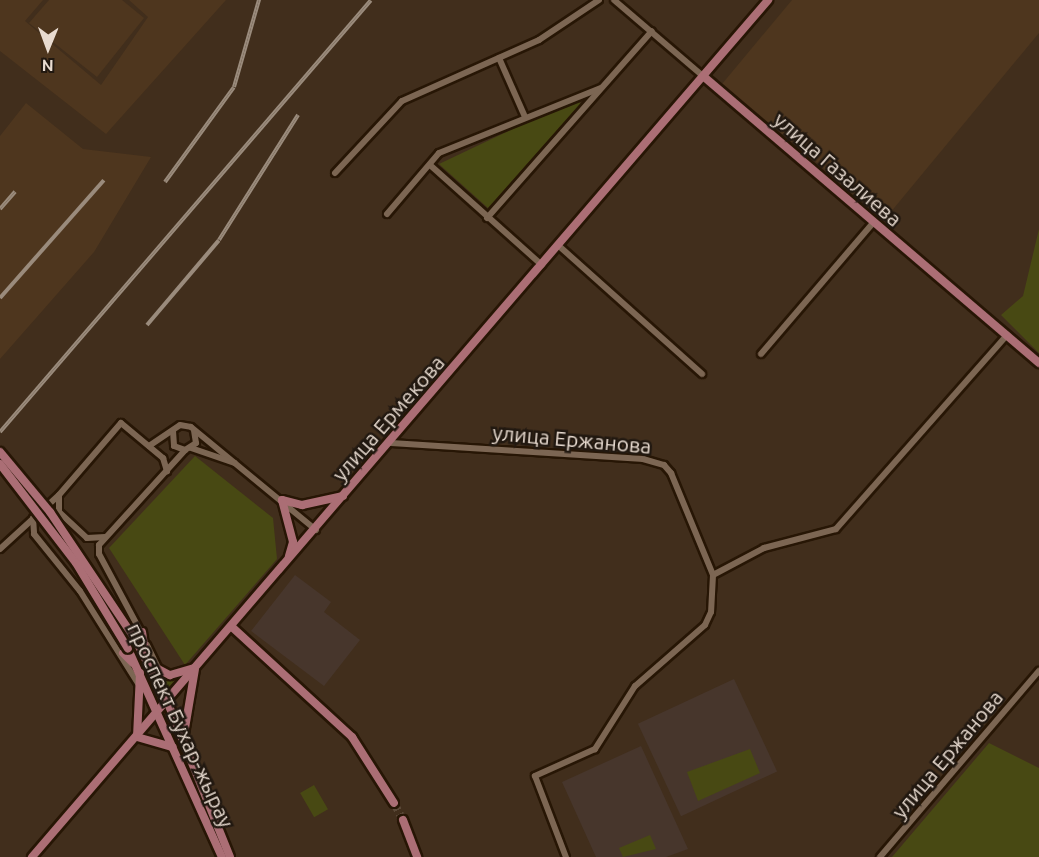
<!DOCTYPE html>
<html>
<head>
<meta charset="utf-8">
<style>
	body { margin:0 }
	#map { position:relative; width:1039px; height:857px; overflow:hidden; background:#412e1c; font-family:Ubuntu,sans-serif }
	div>[style] { position:absolute }
	[style*='--x'] { left:calc(var(--x)*1px); top:calc(var(--y)*1px); width:calc(var(--w)*1px); rotate:calc(var(--a)*1deg) }
	.built>* { inset:0; background:#4e361e }
	.education>* { inset:0; background:#47362c; transform-origin:0 0 }
	.green>* { inset:0; background:#484913; transform-origin:0 0 }
	.major-tunnel>* { height:8px; margin-top:-4px; transform-origin:0; background:repeating-linear-gradient(90deg,#5a4837 0 8px,transparent 0 12px) }
	.roads { filter:drop-shadow(2px 0 #271605) drop-shadow(-2px 0 #271605) drop-shadow(0 2px #271605) drop-shadow(0 -2px #271605) }
	.minor>* { height:6px; margin:-3px; padding:0 3px; transform-origin:3px; border-radius:3px; background:#7c6653 }
	.major>* { height:8px; margin:-4px; padding:0 4px; transform-origin:4px; border-radius:4px; background:#ab6e75 }
	.rail>* { height:4px; margin-top:-2px; transform-origin:0; background:repeating-linear-gradient(90deg,#211810 0 4.5px,#9a8b7c 0 9px); box-sizing:border-box; border-block:2px solid #9a8b7c }
	.bridges { filter:drop-shadow(2px 0 #271605) drop-shadow(-2px 0 #271605) drop-shadow(0 2px #271605) drop-shadow(0 -2px #271605) }
	.major-bridge>* { height:8px; margin:-4px; padding:0 4px; transform-origin:4px; border-radius:4px; background:#ab6e75 }
	span { translate:-50% -50%; white-space:nowrap; text-align:center; line-height:1.15; -webkit-text-stroke:5px #211810; paint-order:stroke }
	.street-label { font-size:21px; color:#e8dbd0 }
	.north { position:absolute; left:18px; top:18px; width:60px; height:60px; -webkit-text-stroke:4px #211810; paint-order:stroke; rotate:181deg; font-size:16px; font-weight:700; line-height:24px; text-align:center; color:#e8dbd0 }
	.north::after { content:''; display:block; margin:auto; width:21px; height:27px; background:#e8dbd0; clip-path:polygon(50% 0,100% 100%,50% 72%,0 100%) }
</style>
</head>
<body>
<div id="map">
	<div class="built">
		<i style="clip-path:polygon(0 0,43px 0,25px 21px,101px 85px,148px 17px,129px 0,226px 0,106px 134px,0 51px)"></i>
		<i style="clip-path:polygon(49px 0,122px 0,144px 18px,97px 77px,29px 23px)"></i>
		<i style="clip-path:polygon(792px 0,1039px 0,1039px 33px,885px 219px,722px 84px)"></i>
		<i style="clip-path:polygon(26px 103px,83px 149px,151px 157px,94px 252px,0 359px,0 136px)"></i>
	</div>
	<div class="education">
		<i style="clip-path:polygon(295px 575px,331px 602px,324px 612px,360px 640px,324px 686px,251px 631px)"></i>
		<i style="left:734px;top:679px;width:102px;height:106px;rotate:65deg"></i>
		<i style="clip-path:polygon(641px 746px,688px 849px,666px 857px,596px 857px,562px 782px)"></i>
	</div>
	<div class="green">
		<i style="clip-path:polygon(576px 99px,581px 104px,488px 208px,439px 164px)"></i>
		<i style="clip-path:polygon(1039px 229px,1039px 353px,1001px 315px,1023px 296px)"></i>
		<i style="clip-path:polygon(195px 456px,273px 518px,277px 559px,185px 665px,109px 548px)"></i>
		<i style="clip-path:polygon(157px 674px,177px 682px,167px 694px)"></i>
		<i style="clip-path:polygon(989px 743px,1039px 768px,1039px 857px,892px 857px)"></i>
		<i style="clip-path:polygon(750px 749px,760px 773px,698px 801px,687px 772px)"></i>
		<i style="left:314px;top:785px;width:28px;height:16px;rotate:60deg"></i>
		<i style="clip-path:polygon(650px 835px,656px 849px,623px 857px,619px 848px)"></i>
	</div>
	<div class="major-tunnel">
		<i style="--x:394;--y:803;--w:19;--a:62"></i>
	</div>
	<div class="roads">
		<div class="minor">
			<i style="--x:614;--y:0;--w:117;--a:40.5"></i>
			<i style="--x:499;--y:58;--w:64;--a:66.2"></i>
			<i style="--x:430;--y:165;--w:150;--a:41.8"></i>
			<i style="--x:335;--y:173;--w:98;--a:-47.1"></i>
			<i style="--x:402;--y:101;--w:150;--a:-24"></i>
			<i style="--x:539;--y:40;--w:72;--a:-33.7"></i>
			<i style="--x:387;--y:214;--w:80;--a:-49.6"></i>
			<i style="--x:439;--y:153;--w:175;--a:-21.9"></i>
			<i style="--x:487;--y:218;--w:249;--a:-48.6"></i>
			<i style="--x:559;--y:246;--w:192;--a:41.8"></i>
			<i style="--x:761;--y:354;--w:172;--a:-49.5"></i>
			<i style="--x:173;--y:431;--w:15;--a:86"></i>
			<i style="--x:174;--y:446;--w:12;--a:20"></i>
			<i style="--x:185;--y:450;--w:13;--a:-32"></i>
			<i style="--x:196;--y:443;--w:13;--a:-99"></i>
			<i style="--x:391;--y:443;--w:253;--a:3.6"></i>
			<i style="--x:643;--y:459;--w:22;--a:16"></i>
			<i style="--x:664;--y:465;--w:11;--a:49"></i>
			<i style="--x:671;--y:473;--w:110;--a:67.6"></i>
			<i style="--x:713;--y:575;--w:37;--a:93"></i>
			<i style="--x:711;--y:612;--w:14;--a:115"></i>
			<i style="--x:705;--y:625;--w:93;--a:138.9"></i>
			<i style="--x:635;--y:686;--w:75;--a:122.4"></i>
			<i style="--x:595;--y:749;--w:66;--a:155.8"></i>
			<i style="--x:535;--y:776;--w:87;--a:69.1"></i>
			<i style="--x:149;--y:446;--w:37;--a:-34"></i>
			<i style="--x:180;--y:425;--w:11;--a:10"></i>
			<i style="--x:191;--y:427;--w:162;--a:39.5"></i>
			<i style="--x:191;--y:448;--w:46;--a:18.8"></i>
			<i style="--x:59;--y:496;--w:16;--a:90"></i>
			<i style="--x:59;--y:512;--w:38;--a:43"></i>
			<i style="--x:87;--y:538;--w:18;--a:-3"></i>
			<i style="--x:33;--y:518;--w:16;--a:86"></i>
			<i style="--x:34;--y:534;--w:73;--a:51.1"></i>
			<i style="--x:80;--y:591;--w:111;--a:57.9"></i>
			<i style="--x:0;--y:549;--w:80;--a:-42.5"></i>
			<i style="--x:59;--y:495;--w:95;--a:-49.3"></i>
			<i style="--x:121;--y:423;--w:55;--a:39.8"></i>
			<i style="--x:163;--y:458;--w:14;--a:73"></i>
			<i style="--x:713;--y:575;--w:58;--a:-27.9"></i>
			<i style="--x:764;--y:548;--w:74;--a:-14.8"></i>
			<i style="--x:836;--y:529;--w:259;--a:-48.6"></i>
			<i style="--x:143;--y:636;--w:93;--a:-118.2"></i>
			<i style="--x:99;--y:554;--w:9;--a:-90"></i>
			<i style="--x:99;--y:545;--w:128;--a:-47.8"></i>
			<i style="--x:147;--y:645;--w:25;--a:64"></i>
			<i style="--x:880;--y:857;--w:245;--a:-49.5"></i>
		</div>
		<div class="major">
			<i style="--x:703;--y:76;--w:442;--a:40.5"></i>
			<i style="--x:282;--y:500;--w:21;--a:14"></i>
			<i style="--x:302;--y:505;--w:42;--a:-12.4"></i>
			<i style="--x:282;--y:500;--w:43;--a:75.3"></i>
			<i style="--x:293;--y:542;--w:15;--a:106"></i>
			<i style="--x:232;--y:627;--w:163;--a:42.5"></i>
			<i style="--x:352;--y:737;--w:78;--a:57.5"></i>
			<i style="--x:142;--y:632;--w:24;--a:81"></i>
			<i style="--x:135;--y:639;--w:70;--a:62.7"></i>
			<i style="--x:167;--y:701;--w:168;--a:68"></i>
			<i style="--x:128;--y:649;--w:228;--a:65.7"></i>
			<i style="--x:123;--y:653;--w:14;--a:45"></i>
			<i style="--x:147;--y:663;--w:26;--a:28"></i>
			<i style="--x:170;--y:675;--w:25;--a:-16"></i>
			<i style="--x:137;--y:737;--w:64;--a:-87.3"></i>
			<i style="--x:137;--y:737;--w:37;--a:16"></i>
			<i style="--x:183;--y:740;--w:72;--a:-80.4"></i>
			<i style="--x:403;--y:820;--w:40;--a:69"></i>
			<i style="--x:32;--y:857;--w:1130;--a:-49.34"></i>
		</div>
	</div>
	<div class="rail">
		<i style="--x:165;--y:182;--w:117;--a:-54"></i>
		<i style="--x:234;--y:87;--w:91;--a:-74"></i>
		<i style="--x:0;--y:209;--w:23;--a:-49"></i>
		<i style="--x:0;--y:298;--w:157;--a:-48.6"></i>
		<i style="--x:147;--y:325;--w:111;--a:-49.7"></i>
		<i style="--x:219;--y:240;--w:148;--a:-57.7"></i>
		<i style="--x:0;--y:432;--w:569;--a:-49.34"></i>
	</div>
	<div class="bridges">
		<div class="major-bridge">
			<i style="--x:0;--y:452;--w:78;--a:50.2"></i>
			<i style="--x:50;--y:512;--w:153;--a:56.2"></i>
			<i style="--x:0;--y:464;--w:125;--a:52.5"></i>
			<i style="--x:76;--y:563;--w:100;--a:58.8"></i>
		</div>
	</div>
	<div class="street-label">
		<span style="left:838px;top:169px;rotate:41deg">улица Газалиева</span>
		<span style="left:388px;top:418px;rotate:-49deg">улица Ермекова</span>
		<span style="left:572px;top:439px;rotate:5deg">улица Ержанова</span>
		<span style="left:181px;top:725px;rotate:65deg">проспект Бухар-жырау</span>
		<span style="left:947px;top:754px;rotate:-50deg">улица Ержанова</span>
	</div>
	<div class="north">N</div>
</div>
</body>
</html>
